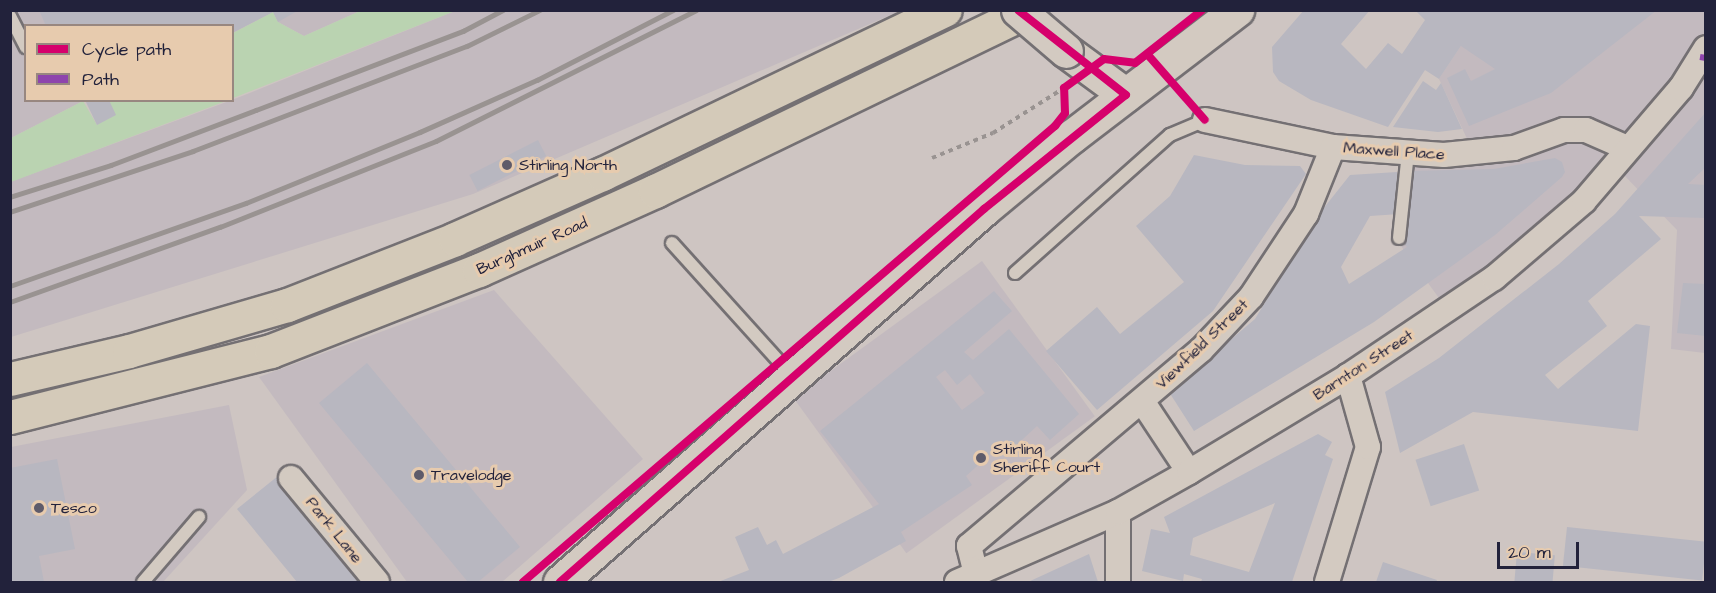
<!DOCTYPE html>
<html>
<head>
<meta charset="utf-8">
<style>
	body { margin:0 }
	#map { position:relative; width:1716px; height:593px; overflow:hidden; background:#cec5c2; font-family:"Architects Daughter",sans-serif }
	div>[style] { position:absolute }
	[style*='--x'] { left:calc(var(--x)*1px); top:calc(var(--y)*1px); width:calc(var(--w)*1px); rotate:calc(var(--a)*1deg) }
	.built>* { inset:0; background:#c3babf; transform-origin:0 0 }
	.green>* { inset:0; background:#bad3b1 }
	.building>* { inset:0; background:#b8b7c0; transform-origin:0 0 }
	.path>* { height:4px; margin-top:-2px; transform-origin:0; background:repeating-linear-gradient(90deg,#999391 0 4.5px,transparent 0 9px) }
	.roads { filter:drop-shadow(2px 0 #747073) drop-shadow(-2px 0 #747073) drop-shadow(0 2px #747073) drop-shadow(0 -2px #747073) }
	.lane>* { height:12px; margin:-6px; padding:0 6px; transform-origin:6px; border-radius:6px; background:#d3cac1 }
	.street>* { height:24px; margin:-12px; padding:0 12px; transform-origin:12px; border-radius:12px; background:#d3cac1 }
	.secondary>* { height:33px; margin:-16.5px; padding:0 16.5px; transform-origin:16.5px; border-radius:16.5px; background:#d3cac1 }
	.primary>* { height:33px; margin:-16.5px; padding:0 16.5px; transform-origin:16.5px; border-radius:16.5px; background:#d4cab9 }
	.rail>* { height:4.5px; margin:-2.25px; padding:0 2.25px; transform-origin:2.25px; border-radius:2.25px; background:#999391 }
	.bridges { filter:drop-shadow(2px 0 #747073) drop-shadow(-2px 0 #747073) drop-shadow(0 2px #747073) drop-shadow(0 -2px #747073) }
	.secondary-bridge>* { height:33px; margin:-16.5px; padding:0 16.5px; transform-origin:16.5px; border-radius:16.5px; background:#d3cac1 }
	.quiet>* { height:6px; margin-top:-3px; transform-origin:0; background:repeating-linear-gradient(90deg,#8e44ad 0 12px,transparent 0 18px) }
	.cycleway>* { height:8px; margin:-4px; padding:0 4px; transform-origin:4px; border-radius:4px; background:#d6006c }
	.dots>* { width:16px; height:16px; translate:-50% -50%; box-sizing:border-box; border:3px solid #e7cbae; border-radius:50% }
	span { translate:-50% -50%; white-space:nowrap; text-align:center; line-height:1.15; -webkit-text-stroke:6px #e7cbae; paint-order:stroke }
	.street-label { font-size:16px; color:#22223b }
	.poi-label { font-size:16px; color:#22223b }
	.left { translate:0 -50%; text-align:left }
	.frame { position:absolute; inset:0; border:12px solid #22223b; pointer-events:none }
	.legend { position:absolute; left:24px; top:24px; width:210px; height:78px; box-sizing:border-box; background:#e7cbae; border:2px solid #988780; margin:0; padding:8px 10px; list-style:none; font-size:18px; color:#22223b }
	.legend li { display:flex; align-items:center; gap:12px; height:30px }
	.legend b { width:30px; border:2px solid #988780 }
	.scale { position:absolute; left:1497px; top:542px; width:82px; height:27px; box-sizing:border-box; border:3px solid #22223b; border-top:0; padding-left:8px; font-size:18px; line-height:21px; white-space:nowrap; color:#22223b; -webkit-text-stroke:4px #e7cbae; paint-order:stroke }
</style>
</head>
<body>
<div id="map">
	<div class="built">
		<i style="clip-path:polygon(11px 11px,360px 11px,304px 36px,278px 22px,273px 12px,233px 33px,232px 26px,26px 26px,26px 100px,83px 101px,11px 138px)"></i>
		<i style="clip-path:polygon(455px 11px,900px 11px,473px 194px,11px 337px,10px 182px,232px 100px)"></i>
		<i style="clip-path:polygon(1416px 11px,1705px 11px,1705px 353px,1671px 349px,1677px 230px,1623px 174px,1455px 320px,1393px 235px,1411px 144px,1470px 145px,1439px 79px,1461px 46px)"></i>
		<i style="left:982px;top:261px;width:192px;height:233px;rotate:54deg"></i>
		<i style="clip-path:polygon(494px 290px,643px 459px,502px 582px,407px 582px,259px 377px)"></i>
		<i style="clip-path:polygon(229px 405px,247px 490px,163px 582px,11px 582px,11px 447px)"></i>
	</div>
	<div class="green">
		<i style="clip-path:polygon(360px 11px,455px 11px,233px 98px,233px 33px,273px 12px,278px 22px,304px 36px)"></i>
		<i style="clip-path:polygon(83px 101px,97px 125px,109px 101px,226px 101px,11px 182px,11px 138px)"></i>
	</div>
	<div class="building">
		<i style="clip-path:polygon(39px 10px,299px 10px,278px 22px,273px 12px,232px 33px,232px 26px,46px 26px)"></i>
		<i style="clip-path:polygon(1304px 10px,1370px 10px,1341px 44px,1366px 69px,1388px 43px,1402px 54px,1425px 20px,1415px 10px,1657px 10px,1551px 93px,1469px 126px,1447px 78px,1465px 69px,1471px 81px,1495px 69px,1461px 46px,1439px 79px,1425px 70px,1388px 127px,1311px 100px,1279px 81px,1273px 72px,1272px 47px)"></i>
		<i style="clip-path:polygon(1423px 81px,1436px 90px,1441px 83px,1462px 129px,1438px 132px,1393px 127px)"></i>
		<i style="clip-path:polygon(85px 100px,109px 100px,116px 115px,97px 125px)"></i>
		<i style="clip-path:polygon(1706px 112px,1706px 167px,1688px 184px,1706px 185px,1706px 218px,1639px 216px,1661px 239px,1588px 301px,1607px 326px,1545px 375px,1558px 389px,1636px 324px,1650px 326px,1638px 431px,1473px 412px,1400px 453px,1385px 392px,1439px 358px,1559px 264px,1615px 214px)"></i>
		<i style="left:538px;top:140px;width:18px;height:77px;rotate:63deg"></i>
		<i style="clip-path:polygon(1194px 155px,1245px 165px,1300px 166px,1306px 174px,1213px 311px,1097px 410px,1046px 351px,1097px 307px,1120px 334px,1184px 282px,1136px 226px,1170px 196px)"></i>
		<i style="clip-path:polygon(1555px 158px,1562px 162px,1565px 172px,1562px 177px,1495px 235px,1374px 322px,1194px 431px,1169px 392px,1255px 319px,1319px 214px,1350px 175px,1397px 172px,1399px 214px,1370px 216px,1341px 267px,1349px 284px,1407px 247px,1401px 240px,1409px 171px,1494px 169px)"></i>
		<i style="clip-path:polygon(1683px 283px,1706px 284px,1706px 336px,1677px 333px)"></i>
		<i style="clip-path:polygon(evenodd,994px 291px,1012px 311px,964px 352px,973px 360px,1009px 329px,1079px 414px,1050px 440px,1037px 426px,1011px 450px,1004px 442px,966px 476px,972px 485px,901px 532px,906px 541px,839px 578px,828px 582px,718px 582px,749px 570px,735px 537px,758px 527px,767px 545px,776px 540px,783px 554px,879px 504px,820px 431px,994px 291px,945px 370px,957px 385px,970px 374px,985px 393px,962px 410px,936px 377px,945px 370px)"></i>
		<i style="clip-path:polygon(367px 363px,520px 547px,478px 582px,468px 582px,319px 403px)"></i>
		<i style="clip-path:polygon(evenodd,1318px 434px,1332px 442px,1325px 455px,1333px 459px,1292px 582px,1201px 582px,1202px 579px,1184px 574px,1183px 581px,1142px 571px,1151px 529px,1170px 533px,1164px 517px,1318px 434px,1275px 503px,1249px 572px,1190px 555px,1193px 538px,1275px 503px)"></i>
		<i style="left:1464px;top:444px;width:49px;height:51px;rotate:72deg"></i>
		<i style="clip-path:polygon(57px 459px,75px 549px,39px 556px,44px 582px,10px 582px,10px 468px)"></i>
		<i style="clip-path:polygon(278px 476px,365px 582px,297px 582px,237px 509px)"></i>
		<i style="left:1567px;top:527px;width:140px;height:39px;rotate:6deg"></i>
		<i style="left:1517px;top:552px;width:38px;height:30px;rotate:5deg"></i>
		<i style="clip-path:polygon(1089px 554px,1098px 582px,1028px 582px)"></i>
		<i style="clip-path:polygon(1383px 562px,1437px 580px,1436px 582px,1376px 582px)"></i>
	</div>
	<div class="path">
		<i style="--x:932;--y:158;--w:66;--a:-22.3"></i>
		<i style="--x:993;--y:133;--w:84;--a:-32.4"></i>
	</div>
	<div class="roads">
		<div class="lane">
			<i style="--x:10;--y:16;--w:35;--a:63"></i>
			<i style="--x:1399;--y:238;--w:85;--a:-84"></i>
			<i style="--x:672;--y:243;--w:181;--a:47.9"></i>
			<i style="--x:1015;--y:273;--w:208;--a:-41.7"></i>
			<i style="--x:1170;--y:135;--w:38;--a:-23"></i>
			<i style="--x:143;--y:582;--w:86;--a:-49.3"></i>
		</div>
		<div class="street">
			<i style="--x:1205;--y:120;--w:131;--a:11.9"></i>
			<i style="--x:1333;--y:147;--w:111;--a:4.1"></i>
			<i style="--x:1444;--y:155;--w:70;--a:-5.7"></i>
			<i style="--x:1514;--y:148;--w:53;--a:-19.8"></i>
			<i style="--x:1564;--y:130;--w:22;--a:0"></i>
			<i style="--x:1586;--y:130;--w:45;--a:23.7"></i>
			<i style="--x:1142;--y:401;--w:85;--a:56.5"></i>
			<i style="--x:291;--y:478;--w:135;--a:50.4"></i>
			<i style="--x:1118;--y:512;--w:70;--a:90"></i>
			<i style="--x:976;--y:574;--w:29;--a:-104"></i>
			<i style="--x:969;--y:546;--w:304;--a:-40.2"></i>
			<i style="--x:1201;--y:350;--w:73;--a:-46.7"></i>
			<i style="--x:1251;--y:297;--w:100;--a:-56.5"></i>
			<i style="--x:1306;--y:214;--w:72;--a:-68.1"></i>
			<i style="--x:957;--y:582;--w:176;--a:-23.5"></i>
			<i style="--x:1118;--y:512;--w:81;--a:-29.4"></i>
			<i style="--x:1189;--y:472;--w:186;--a:-31.1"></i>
			<i style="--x:1348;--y:376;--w:176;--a:-33.9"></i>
			<i style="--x:1494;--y:278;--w:118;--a:-40.5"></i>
			<i style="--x:1584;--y:201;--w:149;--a:-49.4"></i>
			<i style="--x:1681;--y:88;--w:47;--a:-58"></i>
			<i style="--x:1327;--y:582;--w:141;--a:-73.1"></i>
			<i style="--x:1368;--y:447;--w:74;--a:-105.7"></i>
		</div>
		<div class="secondary">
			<i style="--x:1066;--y:51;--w:74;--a:36.3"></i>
			<i style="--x:560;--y:582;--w:565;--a:-41.34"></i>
			<i style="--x:984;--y:209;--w:114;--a:-39.7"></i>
			<i style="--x:1072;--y:136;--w:208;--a:-37.4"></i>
		</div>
		<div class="primary">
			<i style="--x:10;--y:379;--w:122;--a:-13.2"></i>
			<i style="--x:129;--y:351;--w:165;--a:-16.2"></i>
			<i style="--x:287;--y:305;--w:180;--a:-21.4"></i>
			<i style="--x:455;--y:239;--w:161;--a:-23.9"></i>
			<i style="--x:602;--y:174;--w:380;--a:-25.6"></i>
			<i style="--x:10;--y:417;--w:269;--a:-14.2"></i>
			<i style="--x:271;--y:351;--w:223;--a:-21.3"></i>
			<i style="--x:479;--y:270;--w:193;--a:-24.2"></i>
			<i style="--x:655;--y:191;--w:415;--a:-25.8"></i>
		</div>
	</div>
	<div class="rail">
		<i style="--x:10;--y:197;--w:106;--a:-17.6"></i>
		<i style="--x:111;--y:165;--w:155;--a:-20.8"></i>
		<i style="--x:256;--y:110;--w:222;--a:-20.9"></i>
		<i style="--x:463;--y:31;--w:45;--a:-27.7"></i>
		<i style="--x:10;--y:212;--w:193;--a:-18.4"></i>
		<i style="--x:193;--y:151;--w:293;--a:-21"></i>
		<i style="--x:467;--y:46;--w:81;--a:-26.3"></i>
		<i style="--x:10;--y:286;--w:250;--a:-19.4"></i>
		<i style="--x:246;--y:203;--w:188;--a:-22.2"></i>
		<i style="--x:420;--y:132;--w:128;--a:-24"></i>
		<i style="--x:537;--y:80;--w:153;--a:-27.2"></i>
		<i style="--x:10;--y:302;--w:223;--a:-19.7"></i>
		<i style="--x:220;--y:227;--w:232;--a:-21.7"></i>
		<i style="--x:436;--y:141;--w:291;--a:-26.7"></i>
	</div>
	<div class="bridges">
		<div class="secondary-bridge">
			<i style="--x:1018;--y:10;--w:63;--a:40.5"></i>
		</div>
	</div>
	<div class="quiet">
		<i style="--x:1700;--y:57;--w:6;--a:9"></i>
	</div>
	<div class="cycleway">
		<i style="--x:1148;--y:55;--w:86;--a:48.8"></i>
		<i style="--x:523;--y:582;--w:701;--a:-40.6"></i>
		<i style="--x:1055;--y:126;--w:16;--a:-52"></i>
		<i style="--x:1065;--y:113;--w:25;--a:-92"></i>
		<i style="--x:1064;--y:88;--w:49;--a:-35.9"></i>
		<i style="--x:1104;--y:59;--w:31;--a:7"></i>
		<i style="--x:1135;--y:63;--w:85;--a:-38.3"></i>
		<i style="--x:560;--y:582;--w:565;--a:-41.34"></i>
		<i style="--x:984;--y:209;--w:182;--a:-38.8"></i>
		<i style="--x:1126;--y:95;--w:137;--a:-141.8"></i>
	</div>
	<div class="dots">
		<i style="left:507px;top:165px;background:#5e5b6a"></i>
		<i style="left:981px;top:458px;background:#5e5b6a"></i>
		<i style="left:419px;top:475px;background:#5e5b6a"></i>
		<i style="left:39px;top:508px;background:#5e5b6a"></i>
	</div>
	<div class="street-label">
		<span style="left:1394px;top:151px;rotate:4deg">Maxwell Place</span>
		<span style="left:532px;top:246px;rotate:-24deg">Burghmuir Road</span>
		<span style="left:1202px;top:344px;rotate:-44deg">Viewfield Street</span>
		<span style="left:1363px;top:365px;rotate:-33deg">Barnton Street</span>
		<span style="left:334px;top:530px;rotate:51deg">Park Lane</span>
	</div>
	<div class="poi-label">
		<span class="left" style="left:519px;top:165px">Stirling North</span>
		<span class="left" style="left:993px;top:458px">Stirling<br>Sheriff Court</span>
		<span class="left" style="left:431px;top:475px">Travelodge</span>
		<span class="left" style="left:51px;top:508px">Tesco</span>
	</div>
	<div class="frame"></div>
	<ul class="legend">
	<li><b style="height:8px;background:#d6006c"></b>Cycle path</li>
	<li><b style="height:8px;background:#8e44ad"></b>Path</li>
	</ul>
	<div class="scale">20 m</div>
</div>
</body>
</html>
